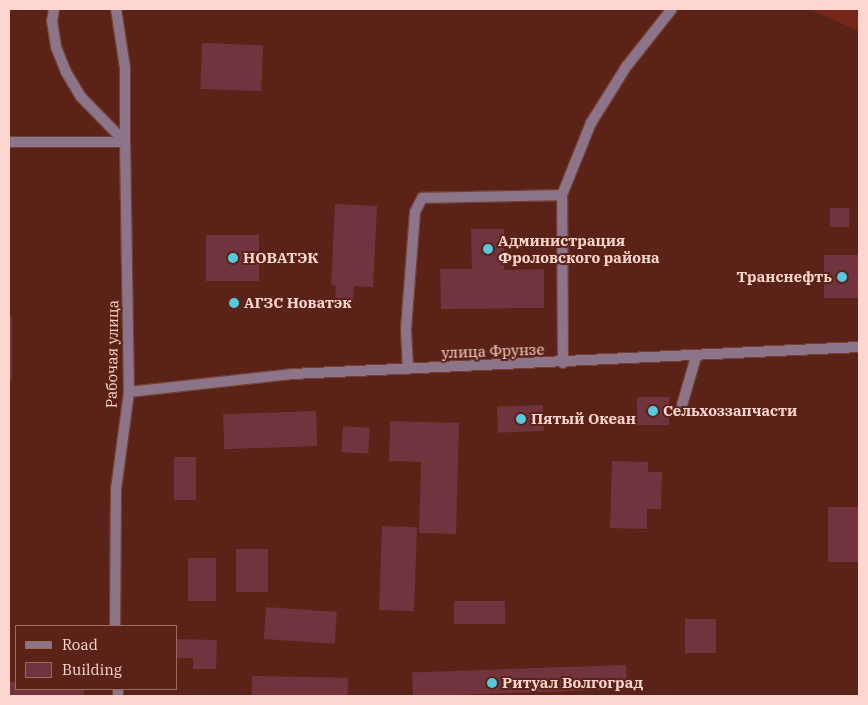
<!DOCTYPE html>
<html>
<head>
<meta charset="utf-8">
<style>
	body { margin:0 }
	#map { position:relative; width:868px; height:705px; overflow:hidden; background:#5b2218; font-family:"IBM Plex Serif",serif }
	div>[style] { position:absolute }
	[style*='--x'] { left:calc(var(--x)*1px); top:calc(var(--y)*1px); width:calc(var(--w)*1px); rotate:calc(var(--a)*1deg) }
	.green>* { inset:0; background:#77261a }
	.building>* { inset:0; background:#71343e; transform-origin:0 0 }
	.roads { filter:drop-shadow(1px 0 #753f35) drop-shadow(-1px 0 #753f35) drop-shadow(0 1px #753f35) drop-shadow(0 -1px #753f35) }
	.lane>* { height:10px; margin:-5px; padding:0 5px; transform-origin:5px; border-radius:5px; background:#8c7588 }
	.street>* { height:10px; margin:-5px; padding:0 5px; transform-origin:5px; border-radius:5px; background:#8c7588 }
	.dots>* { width:14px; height:14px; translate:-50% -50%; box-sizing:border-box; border:2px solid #5b2218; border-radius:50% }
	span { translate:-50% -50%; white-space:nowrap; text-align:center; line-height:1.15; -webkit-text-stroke:4px #5b2218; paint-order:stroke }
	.poi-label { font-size:15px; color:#fdd7cf; font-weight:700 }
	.left { translate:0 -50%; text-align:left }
	.right { translate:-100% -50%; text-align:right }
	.street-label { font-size:15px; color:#fdd7cf }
	.frame { position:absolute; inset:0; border:10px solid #fdd7cf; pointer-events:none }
	.legend { position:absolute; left:15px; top:625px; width:162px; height:65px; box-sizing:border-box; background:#5b2218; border:1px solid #9c6a61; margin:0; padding:6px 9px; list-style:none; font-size:15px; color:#fdd7cf }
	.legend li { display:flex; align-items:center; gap:10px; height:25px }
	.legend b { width:25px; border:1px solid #9c6a61 }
</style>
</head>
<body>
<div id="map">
	<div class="green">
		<i style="clip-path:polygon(809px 9px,859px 9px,859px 31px)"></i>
	</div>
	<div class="building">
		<i style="left:202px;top:43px;width:61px;height:46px;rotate:2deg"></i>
		<i style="clip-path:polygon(335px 204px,377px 206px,373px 287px,354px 286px,353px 299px,335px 299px,336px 286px,331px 285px)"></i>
		<i style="left:830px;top:208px;width:19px;height:19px"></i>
		<i style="clip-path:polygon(471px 229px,504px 229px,504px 270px,544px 269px,544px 308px,441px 309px,440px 269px,472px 269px)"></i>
		<i style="left:206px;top:235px;width:53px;height:46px"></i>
		<i style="left:859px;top:255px;width:43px;height:35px;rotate:90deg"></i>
		<i style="left:9px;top:316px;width:3px;height:65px"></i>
		<i style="left:637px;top:397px;width:32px;height:28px"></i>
		<i style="left:543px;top:405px;width:26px;height:46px;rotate:88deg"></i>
		<i style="left:316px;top:411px;width:35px;height:93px;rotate:88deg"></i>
		<i style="clip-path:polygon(390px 421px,459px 423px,456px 534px,419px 533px,421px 462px,389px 461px)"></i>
		<i style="left:343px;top:426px;width:27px;height:26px;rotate:4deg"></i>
		<i style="left:174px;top:457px;width:22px;height:43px"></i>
		<i style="clip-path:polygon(612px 461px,648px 462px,648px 472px,662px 472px,661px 509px,647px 509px,647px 529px,610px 528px)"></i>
		<i style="left:859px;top:507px;width:55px;height:31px;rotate:90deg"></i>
		<i style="left:382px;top:526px;width:35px;height:84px;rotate:2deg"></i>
		<i style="left:236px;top:549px;width:32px;height:43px"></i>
		<i style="left:188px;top:558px;width:28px;height:43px"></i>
		<i style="left:505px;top:601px;width:23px;height:51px;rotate:90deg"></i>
		<i style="left:266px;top:607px;width:71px;height:32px;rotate:4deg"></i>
		<i style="left:685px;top:619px;width:31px;height:34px"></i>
		<i style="clip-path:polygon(176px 639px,217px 640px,216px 669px,193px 669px,193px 658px,176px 658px)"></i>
		<i style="left:626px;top:665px;width:24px;height:214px;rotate:88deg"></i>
		<i style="left:252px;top:676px;width:96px;height:20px;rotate:1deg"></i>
		<i style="clip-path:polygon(9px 682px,16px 682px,16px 689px,84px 689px,84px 696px,9px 696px)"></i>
	</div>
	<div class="roads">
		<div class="lane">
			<i style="--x:54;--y:9;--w:12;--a:99"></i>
			<i style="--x:52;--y:21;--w:26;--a:81"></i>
			<i style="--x:56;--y:47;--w:27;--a:68"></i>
			<i style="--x:66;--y:72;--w:29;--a:59"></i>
			<i style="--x:81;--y:97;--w:63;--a:45.6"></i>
			<i style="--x:116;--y:9;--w:60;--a:81.3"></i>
			<i style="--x:125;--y:68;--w:74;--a:90"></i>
			<i style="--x:563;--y:363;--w:168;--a:-90.3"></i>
			<i style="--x:562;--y:195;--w:78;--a:-68.1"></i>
			<i style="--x:591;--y:123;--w:66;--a:-58"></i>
			<i style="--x:626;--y:67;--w:73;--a:-51.7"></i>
			<i style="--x:408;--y:369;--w:40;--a:-92.9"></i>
			<i style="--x:406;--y:329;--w:117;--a:-85.6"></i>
			<i style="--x:415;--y:212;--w:16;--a:-63"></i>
			<i style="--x:422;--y:198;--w:140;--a:-1.2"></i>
			<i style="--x:682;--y:405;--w:50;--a:-73.7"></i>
		</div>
		<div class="street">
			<i style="--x:9;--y:142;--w:116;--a:0"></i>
			<i style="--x:125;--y:142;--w:250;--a:89.1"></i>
			<i style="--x:129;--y:392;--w:98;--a:97.6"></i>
			<i style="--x:116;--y:489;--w:137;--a:90.4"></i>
			<i style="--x:129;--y:392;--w:165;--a:-6.3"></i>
			<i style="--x:293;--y:374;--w:567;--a:-2.73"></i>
			<i style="--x:118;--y:689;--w:7;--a:90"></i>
		</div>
	</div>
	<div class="dots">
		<i style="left:488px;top:249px;background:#55cadf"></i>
		<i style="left:233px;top:258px;background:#55cadf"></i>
		<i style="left:842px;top:277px;background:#55cadf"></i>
		<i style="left:234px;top:303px;background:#55cadf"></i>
		<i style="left:653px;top:411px;background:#55cadf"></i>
		<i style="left:521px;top:419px;background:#55cadf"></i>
		<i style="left:492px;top:683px;background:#55cadf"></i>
	</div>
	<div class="poi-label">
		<span class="left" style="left:498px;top:249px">Администрация<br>Фроловского района</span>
		<span class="left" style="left:243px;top:258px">НОВАТЭК</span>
		<span class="right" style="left:832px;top:277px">Транснефть</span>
		<span class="left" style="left:244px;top:303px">АГЗС Новатэк</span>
		<span class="left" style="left:663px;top:411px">Сельхоззапчасти</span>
		<span class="left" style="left:531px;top:419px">Пятый Океан</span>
		<span class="left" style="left:502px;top:683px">Ритуал Волгоград</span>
	</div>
	<div class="street-label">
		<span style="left:493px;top:351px;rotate:-2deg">улица Фрунзе</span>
		<span style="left:112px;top:354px;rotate:-89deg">Рабочая улица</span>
	</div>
	<div class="frame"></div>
	<ul class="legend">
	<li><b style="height:6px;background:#8c7588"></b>Road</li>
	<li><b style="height:14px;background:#71343e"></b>Building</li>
	</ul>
</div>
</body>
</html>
